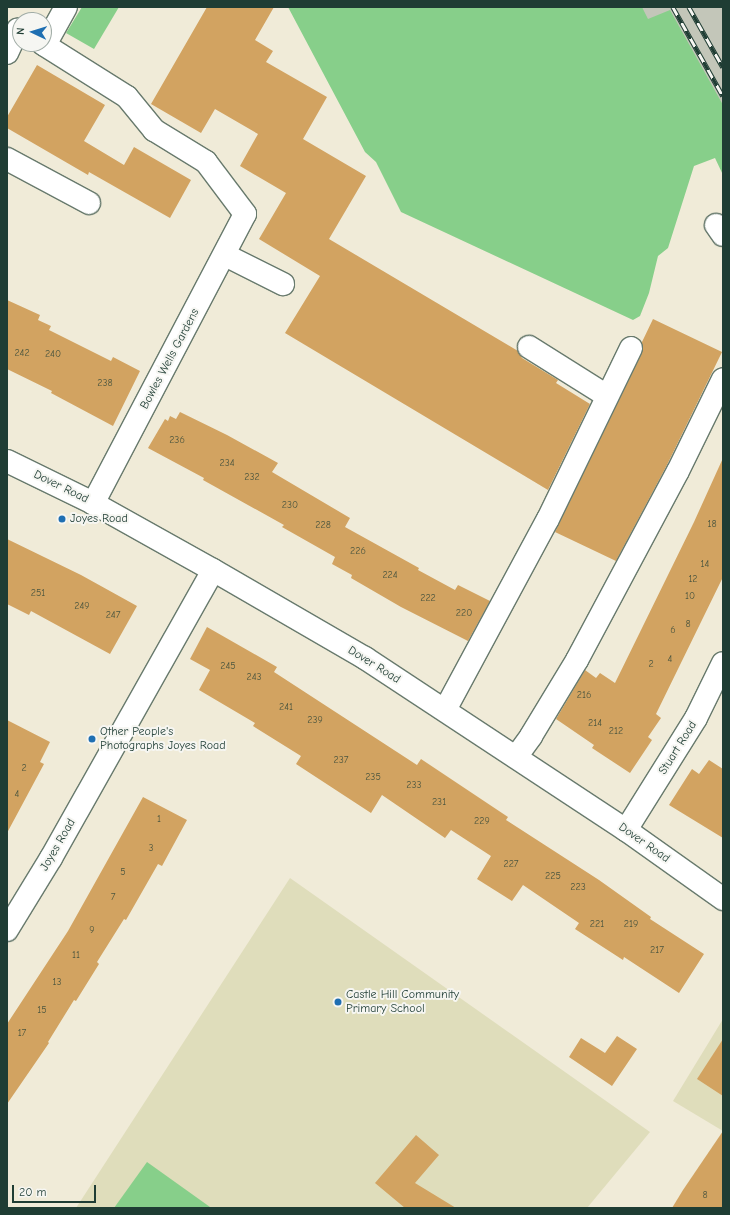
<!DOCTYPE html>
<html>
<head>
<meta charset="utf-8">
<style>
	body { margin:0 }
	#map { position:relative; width:730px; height:1215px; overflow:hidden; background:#f0ebd8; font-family:"Comic Neue",sans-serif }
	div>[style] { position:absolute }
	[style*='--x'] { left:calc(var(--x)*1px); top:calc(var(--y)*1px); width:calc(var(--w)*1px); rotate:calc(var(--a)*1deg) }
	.built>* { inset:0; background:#dfddbb }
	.industrial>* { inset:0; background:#c3c6b9 }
	.green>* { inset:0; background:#87cf8a }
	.building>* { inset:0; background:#d2a361 }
	.roads { filter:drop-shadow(1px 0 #687a6d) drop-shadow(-1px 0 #687a6d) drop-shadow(0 1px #687a6d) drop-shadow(0 -1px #687a6d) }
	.minor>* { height:22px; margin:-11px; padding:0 11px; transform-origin:11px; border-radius:11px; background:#fff }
	.major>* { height:22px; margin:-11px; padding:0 11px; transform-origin:11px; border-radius:11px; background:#fff }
	.rail>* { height:4.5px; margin-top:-2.25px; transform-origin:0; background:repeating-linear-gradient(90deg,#f6f6f2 0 9px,#1f3d34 0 18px); box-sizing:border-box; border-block:1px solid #1f3d34 }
	.dots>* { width:11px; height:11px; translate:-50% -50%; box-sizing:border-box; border:2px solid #f6f6f2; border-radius:50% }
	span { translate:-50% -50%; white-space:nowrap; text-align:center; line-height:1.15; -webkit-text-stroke:4px #f6f6f2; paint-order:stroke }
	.number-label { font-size:10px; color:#4c563f }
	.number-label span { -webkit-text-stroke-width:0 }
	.street-label { font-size:12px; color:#1f3d34 }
	.poi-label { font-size:12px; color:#1f3d34 }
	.left { translate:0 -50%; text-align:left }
	.frame { position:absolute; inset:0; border:8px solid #1f3d34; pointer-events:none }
	.north { position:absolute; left:12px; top:12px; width:40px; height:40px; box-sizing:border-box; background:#f6f6f2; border:1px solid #a0aca6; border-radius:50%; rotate:274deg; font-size:11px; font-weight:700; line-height:16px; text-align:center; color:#1f3d34 }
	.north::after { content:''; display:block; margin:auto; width:14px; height:18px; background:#1f6fb2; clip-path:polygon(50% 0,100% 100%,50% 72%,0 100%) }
	.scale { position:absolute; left:12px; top:1185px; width:84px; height:18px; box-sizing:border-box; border:2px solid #1f3d34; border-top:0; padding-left:5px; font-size:12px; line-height:14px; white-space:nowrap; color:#1f3d34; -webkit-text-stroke:3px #f6f6f2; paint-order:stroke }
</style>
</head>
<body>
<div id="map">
	<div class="built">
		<i style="clip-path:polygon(290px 878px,650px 1132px,587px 1208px,76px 1208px)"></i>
		<i style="clip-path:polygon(723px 1019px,723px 1131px,673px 1101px)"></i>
	</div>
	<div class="industrial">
		<i style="clip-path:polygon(569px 7px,723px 7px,723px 167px,717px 155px)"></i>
	</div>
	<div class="green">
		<i style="clip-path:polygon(82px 7px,119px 7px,94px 49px,66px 33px)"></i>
		<i style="clip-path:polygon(288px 7px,642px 7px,648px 19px,670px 10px,723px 105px,723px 175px,715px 158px,694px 166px,668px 248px,658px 256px,649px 293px,640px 316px,633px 320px,401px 212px,376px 162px,365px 152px)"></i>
		<i style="clip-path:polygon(147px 1162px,210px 1207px,209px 1208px,114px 1208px)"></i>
	</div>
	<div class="building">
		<i style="clip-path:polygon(207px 7px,274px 7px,255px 40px,273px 51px,266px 62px,327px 97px,303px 139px,366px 176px,329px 239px,518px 351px,522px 358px,558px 380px,556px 383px,590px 404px,548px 490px,285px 333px,320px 276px,259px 239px,286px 193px,240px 166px,258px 134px,215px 109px,201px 133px,151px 104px)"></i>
		<i style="clip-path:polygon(37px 65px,105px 105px,84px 141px,124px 165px,134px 147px,191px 180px,170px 218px,89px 172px,88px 175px,7px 128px,7px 117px)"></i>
		<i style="clip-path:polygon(7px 300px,40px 315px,38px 320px,51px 326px,49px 330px,111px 361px,113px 357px,140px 371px,113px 426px,51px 393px,52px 391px,7px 369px)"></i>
		<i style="clip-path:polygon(653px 319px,722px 352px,667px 465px,616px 561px,555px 532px,642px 353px,642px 342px)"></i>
		<i style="clip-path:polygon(180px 412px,227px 435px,278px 463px,272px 472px,350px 518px,345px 527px,419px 568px,418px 570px,455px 590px,458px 585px,490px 601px,468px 641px,401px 607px,351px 578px,352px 575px,332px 564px,335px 557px,282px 527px,284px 525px,203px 480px,204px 478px,148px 448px,165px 419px,168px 421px,170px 416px,176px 419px)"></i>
		<i style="clip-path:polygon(723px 458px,723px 577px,656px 714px,661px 718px,648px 737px,652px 740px,630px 773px,592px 748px,594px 745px,556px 719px,585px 670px,596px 678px,600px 673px,615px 683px,694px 522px)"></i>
		<i style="clip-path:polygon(7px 539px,81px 575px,137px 606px,110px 654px,31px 611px,29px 615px,7px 604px)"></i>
		<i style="clip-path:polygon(207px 627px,277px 667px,274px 672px,417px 765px,421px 759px,508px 817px,506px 820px,599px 880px,651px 917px,650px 919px,704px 954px,679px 993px,624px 957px,623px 960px,575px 929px,579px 923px,523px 885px,512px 901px,477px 879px,491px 856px,451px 830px,445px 838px,382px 795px,371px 813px,296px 764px,301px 756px,253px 726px,255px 723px,199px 690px,210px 670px,190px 659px)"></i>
		<i style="clip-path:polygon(7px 720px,50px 742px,40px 762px,44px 764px,7px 833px)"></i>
		<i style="clip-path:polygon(709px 760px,723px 769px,723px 838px,669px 805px,692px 769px,699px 774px)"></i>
		<i style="clip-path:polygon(143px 797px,187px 820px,162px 866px,158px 864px,126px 920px,124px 919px,97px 962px,99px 964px,76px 1001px,74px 1000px,48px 1042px,49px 1043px,7px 1104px,7px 1024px,68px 931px)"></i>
		<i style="clip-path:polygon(617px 1036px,637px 1049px,612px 1086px,569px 1057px,581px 1038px,605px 1053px)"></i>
		<i style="clip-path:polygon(723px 1039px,723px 1096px,697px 1079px)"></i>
		<i style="clip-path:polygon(723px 1131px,723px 1208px,672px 1208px,683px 1190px)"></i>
		<i style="clip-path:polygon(416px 1135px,439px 1155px,415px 1183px,456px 1208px,405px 1208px,375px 1183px)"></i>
	</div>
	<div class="roads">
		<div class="minor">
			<i style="--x:43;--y:44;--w:99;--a:32.2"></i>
			<i style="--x:127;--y:97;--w:43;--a:50.7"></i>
			<i style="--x:154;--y:130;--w:61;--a:31.6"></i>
			<i style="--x:206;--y:162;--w:65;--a:53.1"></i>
			<i style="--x:245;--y:214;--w:327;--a:117.7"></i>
			<i style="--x:45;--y:45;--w:43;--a:-61.1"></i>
			<i style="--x:7;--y:53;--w:26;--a:-65"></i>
			<i style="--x:7;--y:159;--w:93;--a:28.2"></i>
			<i style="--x:716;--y:225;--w:12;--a:55"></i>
			<i style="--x:225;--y:255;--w:65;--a:26.6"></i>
			<i style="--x:529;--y:347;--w:92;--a:32.1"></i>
			<i style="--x:445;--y:710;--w:217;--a:-61.7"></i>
			<i style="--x:548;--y:519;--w:190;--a:-64.1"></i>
			<i style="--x:516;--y:757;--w:26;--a:-54"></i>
			<i style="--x:531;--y:736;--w:89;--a:-58.8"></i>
			<i style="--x:577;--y:660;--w:214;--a:-61.9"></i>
			<i style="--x:678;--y:471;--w:102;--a:-63.9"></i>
			<i style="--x:626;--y:830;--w:132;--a:-58"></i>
			<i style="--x:696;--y:718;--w:61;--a:-63.9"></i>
			<i style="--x:7;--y:930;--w:84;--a:-58.6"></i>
			<i style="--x:51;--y:858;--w:330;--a:-60.6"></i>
		</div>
		<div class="major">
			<i style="--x:7;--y:461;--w:96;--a:26"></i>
			<i style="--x:93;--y:503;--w:137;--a:29.2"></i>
			<i style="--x:213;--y:570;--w:176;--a:30.1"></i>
			<i style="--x:365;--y:658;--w:313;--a:33.4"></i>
			<i style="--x:626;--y:830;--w:119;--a:35.4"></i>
		</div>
	</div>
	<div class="rail">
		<i style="--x:673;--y:7;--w:102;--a:60.7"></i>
		<i style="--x:689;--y:7;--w:69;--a:60.5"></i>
	</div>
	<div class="dots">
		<i style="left:62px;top:519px;background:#1f6fb2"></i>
		<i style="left:92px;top:739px;background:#1f6fb2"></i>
		<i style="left:338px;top:1002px;background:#1f6fb2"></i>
	</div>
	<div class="number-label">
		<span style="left:22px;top:354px">242</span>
		<span style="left:53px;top:355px">240</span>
		<span style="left:105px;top:384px">238</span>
		<span style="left:177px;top:441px">236</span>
		<span style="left:227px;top:464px">234</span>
		<span style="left:252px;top:478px">232</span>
		<span style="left:290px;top:506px">230</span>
		<span style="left:712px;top:525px">18</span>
		<span style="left:323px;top:526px">228</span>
		<span style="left:358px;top:552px">226</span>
		<span style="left:705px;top:565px">14</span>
		<span style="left:390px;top:576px">224</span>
		<span style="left:693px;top:580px">12</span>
		<span style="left:38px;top:594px">251</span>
		<span style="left:690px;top:597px">10</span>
		<span style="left:428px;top:599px">222</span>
		<span style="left:82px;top:607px">249</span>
		<span style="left:464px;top:614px">220</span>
		<span style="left:113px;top:616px">247</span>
		<span style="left:688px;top:625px">8</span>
		<span style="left:673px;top:631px">6</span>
		<span style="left:670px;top:660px">4</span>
		<span style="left:651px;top:665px">2</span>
		<span style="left:228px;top:667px">245</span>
		<span style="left:254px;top:678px">243</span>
		<span style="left:584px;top:696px">216</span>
		<span style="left:286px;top:708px">241</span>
		<span style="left:315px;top:721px">239</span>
		<span style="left:595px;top:724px">214</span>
		<span style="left:616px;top:732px">212</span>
		<span style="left:341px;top:761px">237</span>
		<span style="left:24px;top:769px">2</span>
		<span style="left:373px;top:778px">235</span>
		<span style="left:414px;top:786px">233</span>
		<span style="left:17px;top:795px">4</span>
		<span style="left:439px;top:803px">231</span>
		<span style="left:159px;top:820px">1</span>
		<span style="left:482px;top:822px">229</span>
		<span style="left:151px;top:849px">3</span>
		<span style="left:511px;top:865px">227</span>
		<span style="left:123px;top:873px">5</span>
		<span style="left:553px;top:877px">225</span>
		<span style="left:578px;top:888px">223</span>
		<span style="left:113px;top:898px">7</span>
		<span style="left:597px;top:925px">221</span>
		<span style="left:631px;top:925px">219</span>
		<span style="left:92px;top:931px">9</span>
		<span style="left:657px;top:951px">217</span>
		<span style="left:76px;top:956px">11</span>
		<span style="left:57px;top:983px">13</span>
		<span style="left:42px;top:1011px">15</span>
		<span style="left:22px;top:1034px">17</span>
		<span style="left:705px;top:1196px">8</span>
	</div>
	<div class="street-label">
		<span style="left:170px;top:359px;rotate:-62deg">Bowles Wells Gardens</span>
		<span style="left:61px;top:487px;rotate:26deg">Dover Road</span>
		<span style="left:374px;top:665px;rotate:32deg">Dover Road</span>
		<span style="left:678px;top:748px;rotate:-58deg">Stuart Road</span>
		<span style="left:644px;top:843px;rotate:35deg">Dover Road</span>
		<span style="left:58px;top:845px;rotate:-60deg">Joyes Road</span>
	</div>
	<div class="poi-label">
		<span class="left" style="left:70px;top:519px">Joyes Road</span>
		<span class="left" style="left:100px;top:739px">Other People's<br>Photographs Joyes Road</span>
		<span class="left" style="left:346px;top:1002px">Castle Hill Community<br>Primary School</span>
	</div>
	<div class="frame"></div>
	<div class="north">N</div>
	<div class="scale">20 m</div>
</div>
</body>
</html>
